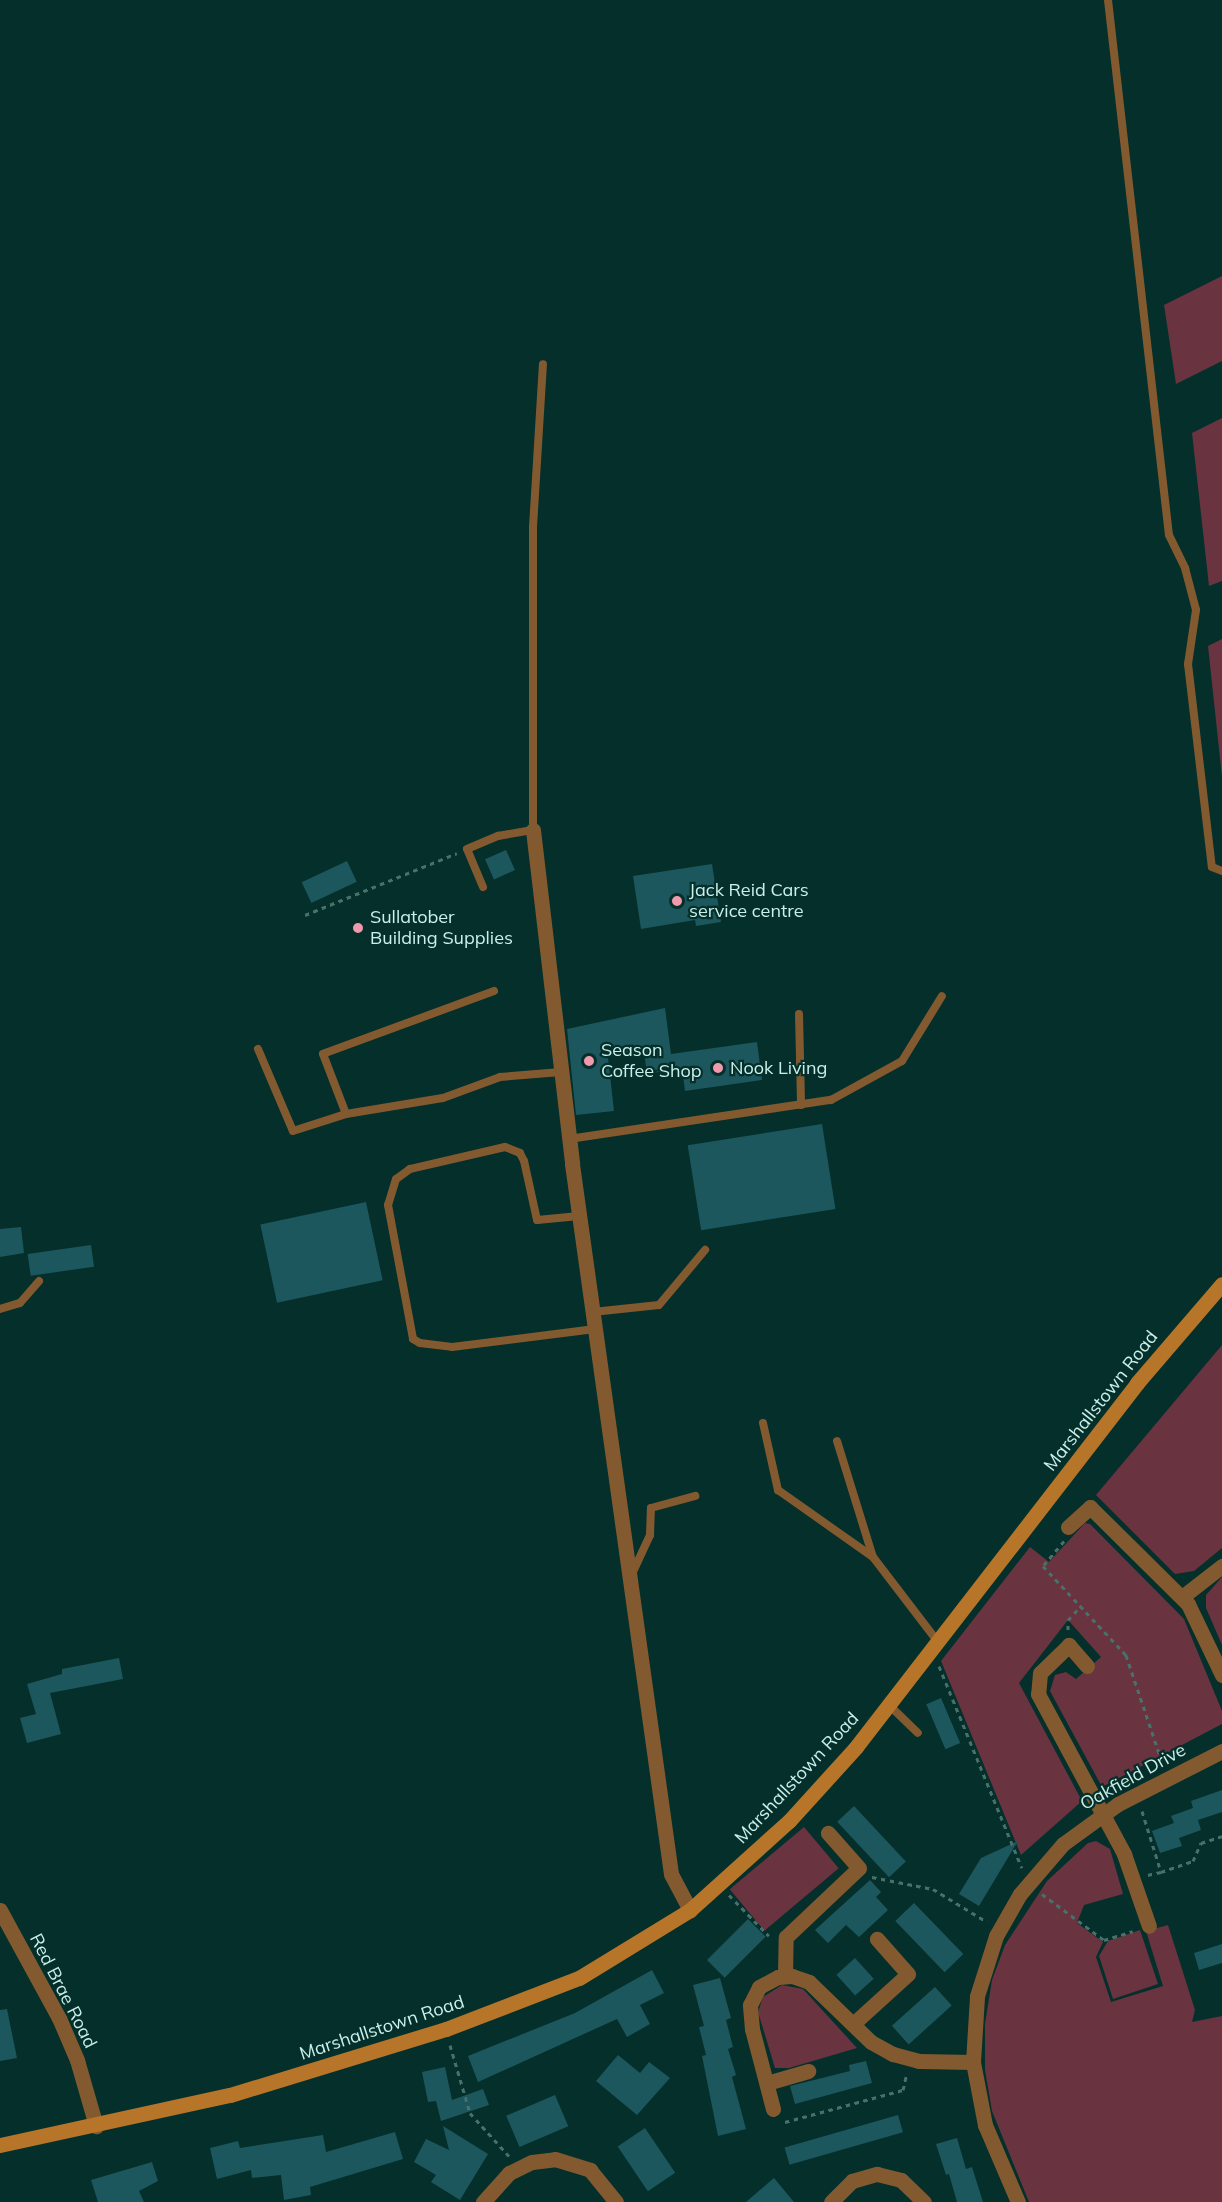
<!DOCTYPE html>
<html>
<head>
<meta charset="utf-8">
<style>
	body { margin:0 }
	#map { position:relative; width:1222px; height:2202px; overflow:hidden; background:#042f2b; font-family:Mulish,sans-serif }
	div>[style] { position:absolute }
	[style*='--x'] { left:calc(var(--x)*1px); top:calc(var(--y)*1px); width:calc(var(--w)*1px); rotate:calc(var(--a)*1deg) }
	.green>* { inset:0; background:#693340; transform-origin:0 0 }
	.building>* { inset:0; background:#1c575e; transform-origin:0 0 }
	.path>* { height:3px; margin-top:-1.5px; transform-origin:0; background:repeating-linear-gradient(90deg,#48716c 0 4.5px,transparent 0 9px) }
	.service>* { height:8px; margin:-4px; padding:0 4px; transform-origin:4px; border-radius:4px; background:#835a2f }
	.minor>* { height:15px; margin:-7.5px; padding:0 7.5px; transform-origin:7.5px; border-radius:7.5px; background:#835a2f }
	.tertiary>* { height:15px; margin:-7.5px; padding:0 7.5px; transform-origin:7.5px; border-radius:7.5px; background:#835a2f }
	.secondary>* { height:15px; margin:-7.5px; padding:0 7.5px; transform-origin:7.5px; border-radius:7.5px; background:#b67529 }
	.dots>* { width:16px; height:16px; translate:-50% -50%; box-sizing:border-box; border:3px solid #042f2b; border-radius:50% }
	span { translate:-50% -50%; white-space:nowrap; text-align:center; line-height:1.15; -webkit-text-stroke:4.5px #042f2b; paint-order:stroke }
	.poi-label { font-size:18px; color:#cbefe9 }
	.left { translate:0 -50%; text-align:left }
	.street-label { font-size:18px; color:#cbefe9 }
</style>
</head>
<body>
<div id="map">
	<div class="green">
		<i style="clip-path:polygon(1222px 276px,1222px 361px,1176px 384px,1164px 305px)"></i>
		<i style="clip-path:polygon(1222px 418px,1222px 581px,1209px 586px,1192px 433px)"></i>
		<i style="clip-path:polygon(1222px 639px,1222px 777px,1208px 646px)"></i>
		<i style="clip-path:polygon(1222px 1345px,1222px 1548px,1194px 1571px,1175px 1574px,1096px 1495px)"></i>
		<i style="clip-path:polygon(1085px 1523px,1090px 1524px,1184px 1619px,1222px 1711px,1222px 1724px,1102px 1787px,1050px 1691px,1055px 1675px,1066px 1672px,1076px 1679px,1101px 1657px,1068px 1620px,1019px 1683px,1082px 1801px,1021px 1855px,941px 1661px,1030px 1547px,1049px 1562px)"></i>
		<i style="clip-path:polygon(1222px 1577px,1222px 1645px,1206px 1608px,1206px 1595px)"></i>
		<i style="left:804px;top:1827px;width:54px;height:97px;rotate:50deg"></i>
		<i style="clip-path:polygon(1096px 1841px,1110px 1849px,1123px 1894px,1084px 1905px,1077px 1923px,1103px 1942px,1096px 1957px,1111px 2002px,1163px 1986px,1146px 1931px,1168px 1925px,1195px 2010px,1192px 2022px,1222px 2016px,1222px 2202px,1029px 2202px,992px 2111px,985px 2070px,985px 2024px,992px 1980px,1005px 1945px,1047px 1881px,1088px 1843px)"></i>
		<i style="clip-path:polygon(1140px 1930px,1158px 1984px,1113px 1999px,1099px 1956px,1108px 1941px)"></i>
		<i style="clip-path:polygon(782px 1985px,803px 1989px,857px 2048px,789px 2068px,775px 2068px,758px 2012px,763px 1997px)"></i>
	</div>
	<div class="building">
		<i style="left:506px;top:850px;width:22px;height:23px;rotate:66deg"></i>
		<i style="left:347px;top:861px;width:23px;height:50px;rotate:65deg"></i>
		<i style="clip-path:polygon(712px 864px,721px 922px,696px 926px,695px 920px,641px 929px,633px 876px)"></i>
		<i style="clip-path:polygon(665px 1008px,671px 1054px,757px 1042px,762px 1080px,685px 1091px,682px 1068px,647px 1074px,644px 1052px,608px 1057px,614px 1111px,576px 1115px,567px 1029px)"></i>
		<i style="left:822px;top:1124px;width:86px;height:136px;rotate:81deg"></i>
		<i style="left:366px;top:1202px;width:80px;height:108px;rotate:78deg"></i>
		<i style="clip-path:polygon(21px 1227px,24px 1253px,0 1257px,0 1229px)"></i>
		<i style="left:91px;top:1245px;width:22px;height:64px;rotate:82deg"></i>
		<i style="clip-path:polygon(119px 1658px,123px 1679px,50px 1693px,61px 1734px,27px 1743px,20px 1718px,36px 1714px,27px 1684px,62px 1674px,62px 1669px)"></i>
		<i style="left:941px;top:1698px;width:49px;height:16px;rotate:67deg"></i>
		<i style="clip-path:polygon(1222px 1790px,1222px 1812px,1198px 1820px,1201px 1830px,1179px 1838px,1182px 1846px,1160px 1853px,1152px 1831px,1174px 1823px,1171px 1816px,1193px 1808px,1191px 1801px)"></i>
		<i style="left:854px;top:1806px;width:76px;height:23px;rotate:47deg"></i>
		<i style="clip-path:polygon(1018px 1841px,979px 1906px,959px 1894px,981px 1858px)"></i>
		<i style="clip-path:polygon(870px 1880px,881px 1892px,876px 1897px,888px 1910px,859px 1937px,846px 1925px,828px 1943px,815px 1930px)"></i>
		<i style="left:914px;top:1903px;width:71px;height:26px;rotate:46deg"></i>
		<i style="left:748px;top:1919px;width:25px;height:58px;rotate:45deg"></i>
		<i style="clip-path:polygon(1222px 1944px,1222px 1963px,1199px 1970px,1194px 1953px)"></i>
		<i style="left:855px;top:1958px;width:28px;height:25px;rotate:48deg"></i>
		<i style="clip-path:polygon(652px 1970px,664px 1993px,640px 2005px,650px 2024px,627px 2037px,617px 2019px,478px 2082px,468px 2056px,575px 2013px)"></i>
		<i style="clip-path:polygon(720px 1978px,731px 2018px,726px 2020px,733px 2047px,728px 2049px,736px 2075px,732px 2077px,746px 2129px,718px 2136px,702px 2056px,706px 2055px,699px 2027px,704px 2026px,693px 1985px)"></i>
		<i style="left:935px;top:1987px;width:25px;height:58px;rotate:48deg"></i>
		<i style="clip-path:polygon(7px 2009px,17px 2058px,0 2061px,0 2010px)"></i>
		<i style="clip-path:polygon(618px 2055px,640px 2073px,649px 2062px,670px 2078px,637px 2115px,596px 2081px)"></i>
		<i style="clip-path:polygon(866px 2061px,872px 2083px,795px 2104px,790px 2086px,850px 2071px,849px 2065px)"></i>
		<i style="clip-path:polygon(445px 2067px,452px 2100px,483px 2089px,489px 2105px,441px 2121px,436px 2101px,428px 2102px,422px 2072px)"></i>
		<i style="left:555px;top:2095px;width:34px;height:53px;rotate:67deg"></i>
		<i style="left:898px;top:2115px;width:18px;height:118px;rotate:74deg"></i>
		<i style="clip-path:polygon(443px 2126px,488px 2154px,460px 2200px,431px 2182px,436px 2175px,414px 2162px,426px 2139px,449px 2150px)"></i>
		<i style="left:645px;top:2128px;width:54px;height:33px;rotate:56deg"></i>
		<i style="clip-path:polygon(395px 2132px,403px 2159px,310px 2187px,311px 2195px,284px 2200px,281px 2175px,252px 2178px,251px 2170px,217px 2179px,210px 2148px,238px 2141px,240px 2148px,323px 2135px,326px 2152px)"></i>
		<i style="clip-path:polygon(957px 2138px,966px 2169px,972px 2167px,983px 2202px,957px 2202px,949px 2174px,946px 2175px,936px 2144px)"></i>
		<i style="clip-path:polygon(152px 2162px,158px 2181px,139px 2191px,144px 2202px,98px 2202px,91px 2180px)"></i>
		<i style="clip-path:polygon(774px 2178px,794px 2202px,746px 2202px)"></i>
	</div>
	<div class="path">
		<i style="--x:305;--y:915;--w:164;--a:-22.2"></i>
		<i style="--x:1064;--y:1541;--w:33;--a:130"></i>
		<i style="--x:1043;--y:1566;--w:122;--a:47"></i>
		<i style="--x:1126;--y:1655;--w:116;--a:71.4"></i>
		<i style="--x:1068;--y:1630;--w:10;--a:-90"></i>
		<i style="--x:1068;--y:1620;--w:18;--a:-47"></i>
		<i style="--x:939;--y:1666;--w:218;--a:67.7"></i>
		<i style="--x:1142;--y:1811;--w:64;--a:72.7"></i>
		<i style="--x:1161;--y:1872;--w:14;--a:168"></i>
		<i style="--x:1161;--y:1872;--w:34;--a:-19"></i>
		<i style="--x:1193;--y:1861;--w:20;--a:-66"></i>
		<i style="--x:1201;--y:1843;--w:22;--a:-18"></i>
		<i style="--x:872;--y:1877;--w:62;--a:11.1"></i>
		<i style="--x:933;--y:1889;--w:63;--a:31.4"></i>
		<i style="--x:1042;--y:1894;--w:77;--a:36.6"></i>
		<i style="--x:1104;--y:1940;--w:30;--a:-17"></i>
		<i style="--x:729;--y:1895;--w:57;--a:45.7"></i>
		<i style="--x:450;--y:2045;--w:71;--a:73.6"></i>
		<i style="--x:470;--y:2113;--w:58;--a:47.8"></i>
		<i style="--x:785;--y:2122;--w:122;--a:-15.2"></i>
		<i style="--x:903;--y:2090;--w:17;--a:-77"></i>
	</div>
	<div class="service">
		<i style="--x:1108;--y:0;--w:538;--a:83.5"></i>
		<i style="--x:1169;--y:535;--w:37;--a:64"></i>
		<i style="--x:1185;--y:568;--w:43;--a:75.3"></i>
		<i style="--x:1196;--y:610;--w:55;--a:98.4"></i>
		<i style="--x:1188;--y:664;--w:204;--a:83.3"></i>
		<i style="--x:1212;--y:867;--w:11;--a:22"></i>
		<i style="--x:483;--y:887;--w:41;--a:-112.8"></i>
		<i style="--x:467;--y:849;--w:34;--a:-23"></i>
		<i style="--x:498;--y:836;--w:36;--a:-10"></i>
		<i style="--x:533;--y:830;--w:303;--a:-90"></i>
		<i style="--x:533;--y:527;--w:163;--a:-86.5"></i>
		<i style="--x:494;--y:991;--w:182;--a:159.8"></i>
		<i style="--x:323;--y:1054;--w:64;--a:69"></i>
		<i style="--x:346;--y:1114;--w:98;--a:-9.4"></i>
		<i style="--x:443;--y:1098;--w:61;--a:-20.2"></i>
		<i style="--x:500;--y:1077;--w:61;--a:-4.7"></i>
		<i style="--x:799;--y:1014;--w:91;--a:88.7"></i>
		<i style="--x:258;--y:1049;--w:89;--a:66.9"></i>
		<i style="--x:293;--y:1131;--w:56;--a:-17.8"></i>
		<i style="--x:569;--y:1139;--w:265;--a:-8.5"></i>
		<i style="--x:831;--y:1100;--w:81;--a:-28.8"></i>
		<i style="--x:902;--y:1061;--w:76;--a:-58.4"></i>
		<i style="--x:579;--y:1216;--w:42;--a:174.6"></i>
		<i style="--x:537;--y:1220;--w:60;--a:-102.4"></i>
		<i style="--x:524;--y:1161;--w:9;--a:-117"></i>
		<i style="--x:520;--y:1153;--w:16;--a:-158"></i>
		<i style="--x:505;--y:1147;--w:98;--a:167"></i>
		<i style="--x:410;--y:1169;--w:17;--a:144"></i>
		<i style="--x:396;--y:1179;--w:27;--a:107"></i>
		<i style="--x:388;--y:1205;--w:136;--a:79.4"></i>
		<i style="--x:413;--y:1339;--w:8;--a:30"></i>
		<i style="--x:420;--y:1343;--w:32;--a:7"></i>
		<i style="--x:452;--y:1347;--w:144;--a:-7.2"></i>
		<i style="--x:0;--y:1309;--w:21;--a:-17"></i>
		<i style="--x:20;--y:1303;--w:29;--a:-49"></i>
		<i style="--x:593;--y:1312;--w:66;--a:-6.1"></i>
		<i style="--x:659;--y:1305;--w:72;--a:-50.1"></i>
		<i style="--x:763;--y:1423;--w:69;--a:77.4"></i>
		<i style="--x:778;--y:1490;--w:116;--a:35.2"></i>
		<i style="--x:873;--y:1557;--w:107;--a:52.6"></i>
		<i style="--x:837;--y:1441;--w:121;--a:72.8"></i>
		<i style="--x:632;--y:1574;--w:43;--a:-65.2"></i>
		<i style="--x:650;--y:1535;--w:27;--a:-88"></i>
		<i style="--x:651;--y:1508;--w:46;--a:-15.3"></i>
		<i style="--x:889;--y:1705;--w:40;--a:44"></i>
	</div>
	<div class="minor">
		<i style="--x:533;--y:830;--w:336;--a:83.3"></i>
		<i style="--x:572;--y:1164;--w:717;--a:82.06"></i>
		<i style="--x:671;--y:1874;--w:41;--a:62.2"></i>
		<i style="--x:1068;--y:1527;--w:30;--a:-42"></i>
		<i style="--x:1090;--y:1507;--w:138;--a:44.7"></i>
		<i style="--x:1188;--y:1604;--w:79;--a:64.4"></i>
		<i style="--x:1182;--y:1597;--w:51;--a:-37.8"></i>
		<i style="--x:1087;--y:1666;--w:28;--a:-131"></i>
		<i style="--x:1069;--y:1645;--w:40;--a:136"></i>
		<i style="--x:1040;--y:1673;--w:21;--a:95"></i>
		<i style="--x:1038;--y:1694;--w:182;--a:61.7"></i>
		<i style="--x:1124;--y:1854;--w:76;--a:70.9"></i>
		<i style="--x:785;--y:1976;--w:39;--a:-89"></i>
		<i style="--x:786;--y:1937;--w:100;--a:-43.4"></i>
		<i style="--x:859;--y:1868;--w:47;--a:-131.5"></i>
		<i style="--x:853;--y:2024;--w:74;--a:-42.3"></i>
		<i style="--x:908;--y:1974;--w:47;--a:-131.5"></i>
		<i style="--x:767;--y:2083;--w:43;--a:-16.3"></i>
		<i style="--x:773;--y:2109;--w:83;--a:-104.7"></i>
		<i style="--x:752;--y:2029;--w:24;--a:-95"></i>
		<i style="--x:750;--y:2005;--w:20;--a:-63"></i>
		<i style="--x:759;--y:1987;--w:21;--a:-28"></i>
		<i style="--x:778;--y:1977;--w:14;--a:-4"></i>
		<i style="--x:792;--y:1976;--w:18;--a:19"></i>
		<i style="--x:809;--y:1982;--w:86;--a:44.1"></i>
		<i style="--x:871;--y:2042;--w:25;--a:29"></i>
		<i style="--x:893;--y:2054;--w:27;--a:15"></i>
		<i style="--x:919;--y:2061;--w:54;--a:1.1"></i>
		<i style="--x:483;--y:2202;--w:39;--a:-48"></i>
		<i style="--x:509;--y:2173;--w:25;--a:-26"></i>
		<i style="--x:532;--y:2162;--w:23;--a:-7"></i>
		<i style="--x:555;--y:2159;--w:37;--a:17"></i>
		<i style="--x:590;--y:2170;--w:41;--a:50.9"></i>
		<i style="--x:831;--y:2202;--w:30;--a:-45"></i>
		<i style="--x:852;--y:2181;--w:26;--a:-16"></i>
		<i style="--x:877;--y:2174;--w:25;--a:14"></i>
		<i style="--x:901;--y:2180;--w:32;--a:44"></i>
	</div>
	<div class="tertiary">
		<i style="--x:0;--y:1910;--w:123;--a:61.4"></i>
		<i style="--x:59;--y:2018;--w:46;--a:66.8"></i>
		<i style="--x:77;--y:2060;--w:69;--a:73.9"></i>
		<i style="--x:1018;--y:2202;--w:84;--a:-113.2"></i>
		<i style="--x:985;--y:2125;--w:64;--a:-100.8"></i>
		<i style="--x:973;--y:2062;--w:66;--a:-86.5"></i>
		<i style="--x:977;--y:1996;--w:63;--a:-72.4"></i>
		<i style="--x:996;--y:1936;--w:48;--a:-60.3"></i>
		<i style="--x:1020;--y:1894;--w:66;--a:-49.3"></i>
		<i style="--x:1063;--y:1844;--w:68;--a:-36"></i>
		<i style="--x:1118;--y:1804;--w:117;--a:-27"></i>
	</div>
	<div class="secondary">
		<i style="--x:0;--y:2145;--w:235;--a:-12.3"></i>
		<i style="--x:230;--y:2095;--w:226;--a:-17"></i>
		<i style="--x:446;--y:2029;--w:142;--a:-21"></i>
		<i style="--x:579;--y:1978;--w:130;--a:-31.5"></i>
		<i style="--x:690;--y:1910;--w:133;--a:-42"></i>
		<i style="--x:789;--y:1821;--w:100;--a:-47.8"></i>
		<i style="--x:856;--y:1747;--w:460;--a:-52.3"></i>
		<i style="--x:1137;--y:1383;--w:130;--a:-49.4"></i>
	</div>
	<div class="dots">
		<i style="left:677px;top:901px;background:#f29aad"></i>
		<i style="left:358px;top:928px;background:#f29aad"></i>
		<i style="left:589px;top:1061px;background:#f29aad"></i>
		<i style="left:718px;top:1068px;background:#f29aad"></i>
	</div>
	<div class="poi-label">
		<span class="left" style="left:689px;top:901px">Jack Reid Cars<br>service centre</span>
		<span class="left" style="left:370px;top:928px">Sullatober<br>Building Supplies</span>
		<span class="left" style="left:601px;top:1061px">Season<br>Coffee Shop</span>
		<span class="left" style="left:730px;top:1068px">Nook Living</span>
	</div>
	<div class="street-label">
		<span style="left:1101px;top:1401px;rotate:-52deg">Marshallstown Road</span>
		<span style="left:1133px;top:1777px;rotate:-29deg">Oakfield Drive</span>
		<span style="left:797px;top:1778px;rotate:-47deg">Marshallstown Road</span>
		<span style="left:63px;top:1991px;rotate:63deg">Red Brae Road</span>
		<span style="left:382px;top:2028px;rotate:-18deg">Marshallstown Road</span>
	</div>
</div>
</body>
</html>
